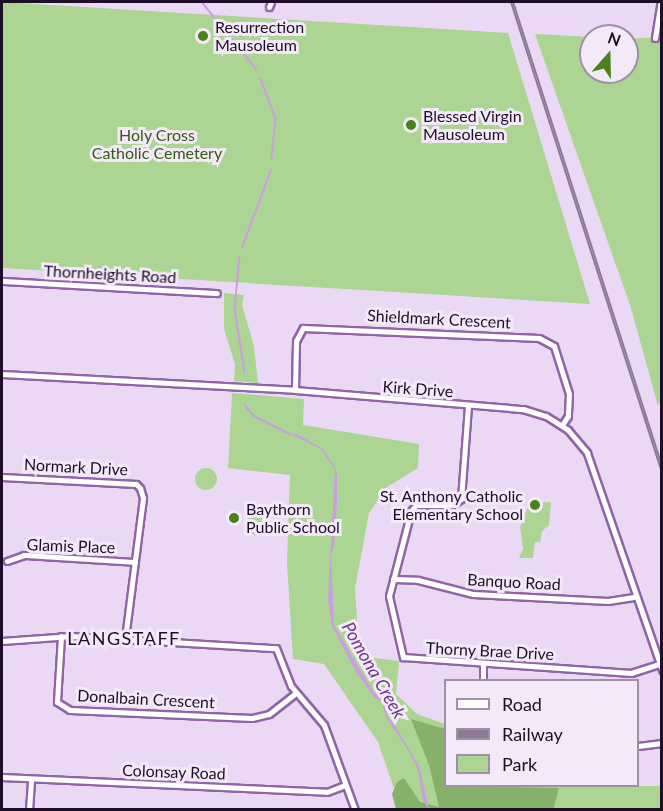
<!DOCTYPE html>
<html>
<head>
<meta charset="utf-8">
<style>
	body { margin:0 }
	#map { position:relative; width:663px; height:811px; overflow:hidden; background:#ebd8f5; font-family:Lato,sans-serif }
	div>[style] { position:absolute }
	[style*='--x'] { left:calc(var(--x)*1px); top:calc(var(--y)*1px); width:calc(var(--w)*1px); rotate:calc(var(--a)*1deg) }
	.green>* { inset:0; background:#acd492 }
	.round { border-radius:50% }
	.forest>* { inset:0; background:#86b16a }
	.water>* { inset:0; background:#cb9de3 }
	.stream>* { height:1.5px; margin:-0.75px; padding:0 0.75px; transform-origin:0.75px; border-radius:0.75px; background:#cb9de3 }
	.roads { filter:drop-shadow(2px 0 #9065a6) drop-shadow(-2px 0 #9065a6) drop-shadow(0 2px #9065a6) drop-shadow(0 -2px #9065a6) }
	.minor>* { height:5px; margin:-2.5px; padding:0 2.5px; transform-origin:2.5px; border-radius:2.5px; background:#fff }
	.rail>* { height:4px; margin-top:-2px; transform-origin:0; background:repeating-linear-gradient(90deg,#f3e9f8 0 4.5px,#8c7a96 0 9px); box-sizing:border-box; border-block:2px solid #8c7a96 }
	.dots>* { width:16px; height:16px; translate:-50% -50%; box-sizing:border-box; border:3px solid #f3e9f8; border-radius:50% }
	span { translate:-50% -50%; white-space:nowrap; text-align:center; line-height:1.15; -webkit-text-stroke:6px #f3e9f8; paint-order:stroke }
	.poi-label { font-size:16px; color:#1f0e28 }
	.left { translate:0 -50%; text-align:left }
	.right { translate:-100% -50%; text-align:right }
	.park-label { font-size:16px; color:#345b11 }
	.street-label { font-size:16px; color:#1f0e28 }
	.neighbourhood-label { font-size:18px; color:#1f0e28; letter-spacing:1.5px }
	.water-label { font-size:18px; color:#70388a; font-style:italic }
	.frame { position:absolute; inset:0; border:3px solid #1f0e28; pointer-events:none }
	.legend { position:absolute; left:444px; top:679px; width:195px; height:108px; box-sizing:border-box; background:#f3e9f8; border:2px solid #9e91a5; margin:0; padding:8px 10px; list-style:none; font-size:18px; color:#1f0e28 }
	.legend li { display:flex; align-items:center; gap:12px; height:30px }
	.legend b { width:30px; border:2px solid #9e91a5 }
	.north { position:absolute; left:579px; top:24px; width:60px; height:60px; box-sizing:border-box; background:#f3e9f8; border:2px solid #9e91a5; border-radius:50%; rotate:20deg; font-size:16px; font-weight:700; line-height:24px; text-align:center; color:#1f0e28 }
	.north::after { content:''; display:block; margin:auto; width:21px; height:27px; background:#4b8118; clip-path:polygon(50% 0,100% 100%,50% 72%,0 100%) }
</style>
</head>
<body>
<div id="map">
	<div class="green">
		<i style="clip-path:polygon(2px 2px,508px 33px,590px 304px,2px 268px)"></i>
		<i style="clip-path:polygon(535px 34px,591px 37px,591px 72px,627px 72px,627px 39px,661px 37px,662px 398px,658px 406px,631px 308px)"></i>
		<i style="clip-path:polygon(224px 293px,244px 295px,242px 305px,254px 346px,258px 383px,234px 381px,235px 364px,224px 329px)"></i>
		<i style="clip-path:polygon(232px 393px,304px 399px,303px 425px,419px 444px,418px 468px,387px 487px,369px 513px,355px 588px,359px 656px,399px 661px,396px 694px,417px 714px,445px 724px,446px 786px,661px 786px,661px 809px,401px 809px,378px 742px,324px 664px,293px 659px,287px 562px,290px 475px,228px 468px)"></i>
		<i class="round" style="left:195px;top:468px;width:22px;height:22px"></i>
		<i style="clip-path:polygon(551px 502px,549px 525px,542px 531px,540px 542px,535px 542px,533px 558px,519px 558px,523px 549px,520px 527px,529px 504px)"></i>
		<i class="round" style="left:246px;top:513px;width:22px;height:22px"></i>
	</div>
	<div class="forest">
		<i style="clip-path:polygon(411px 719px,445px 729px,446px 786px,559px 788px,553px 810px,396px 809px,392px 794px,397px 782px,404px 778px,420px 802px,439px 807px,429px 765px)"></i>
	</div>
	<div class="water">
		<i style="clip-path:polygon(290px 434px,297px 434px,323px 449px,335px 467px,337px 473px,337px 503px,334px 546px,331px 555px,334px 625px,374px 693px,381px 693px,379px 697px,385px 706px,388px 718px,393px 722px,419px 766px,429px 809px,423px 801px,418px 771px,410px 753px,386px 717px,382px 703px,373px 696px,356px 672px,332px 626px,328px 599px,335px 469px,321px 449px)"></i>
	</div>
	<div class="stream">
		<i style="--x:202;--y:2;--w:87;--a:51"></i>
		<i style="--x:261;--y:79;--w:43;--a:69.4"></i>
		<i style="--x:276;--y:119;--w:40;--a:95.7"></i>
		<i style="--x:242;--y:248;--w:83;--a:-69.6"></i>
		<i style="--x:240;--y:257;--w:52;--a:95.5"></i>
		<i style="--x:235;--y:309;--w:64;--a:81"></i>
		<i style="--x:245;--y:405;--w:14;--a:51"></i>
		<i style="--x:254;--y:416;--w:40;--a:26.6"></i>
	</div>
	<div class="roads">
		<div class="minor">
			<i style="--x:269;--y:7;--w:5;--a:-68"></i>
			<i style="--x:655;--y:38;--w:36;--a:-81"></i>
			<i style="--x:2;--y:281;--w:215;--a:3.2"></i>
			<i style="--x:2;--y:374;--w:293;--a:3.1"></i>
			<i style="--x:295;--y:390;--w:229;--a:4.8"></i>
			<i style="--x:523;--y:409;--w:24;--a:17"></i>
			<i style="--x:546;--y:416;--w:26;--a:32"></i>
			<i style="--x:568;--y:430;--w:30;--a:50"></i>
			<i style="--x:587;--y:453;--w:230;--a:70.9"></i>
			<i style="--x:295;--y:390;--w:49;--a:-88.8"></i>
			<i style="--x:296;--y:341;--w:15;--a:-62"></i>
			<i style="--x:303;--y:328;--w:236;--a:2.4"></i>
			<i style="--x:539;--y:338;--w:17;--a:28"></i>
			<i style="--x:554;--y:346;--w:50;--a:72.6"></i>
			<i style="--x:569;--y:394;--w:22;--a:93"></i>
			<i style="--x:568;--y:416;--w:11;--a:124"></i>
			<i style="--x:468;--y:406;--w:93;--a:94.3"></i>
			<i style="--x:461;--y:499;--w:11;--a:146"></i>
			<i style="--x:452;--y:505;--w:36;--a:180"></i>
			<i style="--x:416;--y:505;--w:8;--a:130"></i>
			<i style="--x:411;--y:511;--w:88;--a:104.5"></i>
			<i style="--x:389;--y:596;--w:63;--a:77.1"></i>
			<i style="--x:403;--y:657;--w:229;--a:4"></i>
			<i style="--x:631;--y:673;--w:29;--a:-18"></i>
			<i style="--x:2;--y:477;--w:134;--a:3"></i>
			<i style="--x:136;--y:484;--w:6;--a:45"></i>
			<i style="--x:140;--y:488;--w:10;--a:73"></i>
			<i style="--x:143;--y:498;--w:141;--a:97.3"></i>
			<i style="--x:7;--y:561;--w:18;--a:-19"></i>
			<i style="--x:24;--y:555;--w:111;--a:3.6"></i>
			<i style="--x:393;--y:579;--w:25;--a:2"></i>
			<i style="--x:418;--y:580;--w:57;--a:14.3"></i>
			<i style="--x:473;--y:594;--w:135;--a:3"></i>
			<i style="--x:608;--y:601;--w:26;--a:-9"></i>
			<i style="--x:61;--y:636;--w:66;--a:93.5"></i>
			<i style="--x:57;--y:702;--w:15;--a:32"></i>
			<i style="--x:70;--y:710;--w:182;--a:2.5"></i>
			<i style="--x:252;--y:718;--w:17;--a:-13"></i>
			<i style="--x:269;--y:714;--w:34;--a:-38"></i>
			<i style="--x:2;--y:641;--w:69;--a:-4.1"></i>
			<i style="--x:71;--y:636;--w:205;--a:3.4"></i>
			<i style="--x:276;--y:648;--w:41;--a:68.5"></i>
			<i style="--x:291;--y:686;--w:51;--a:49.8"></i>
			<i style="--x:324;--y:725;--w:90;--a:70"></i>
			<i style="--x:483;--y:664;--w:16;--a:90"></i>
			<i style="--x:638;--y:746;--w:24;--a:-7"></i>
			<i style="--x:2;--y:777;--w:325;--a:2.6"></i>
			<i style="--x:327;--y:792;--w:19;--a:-21"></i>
			<i style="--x:29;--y:810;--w:31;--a:-86"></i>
		</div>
	</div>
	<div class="rail">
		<i style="--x:512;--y:2;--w:490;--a:72.2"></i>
	</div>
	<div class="dots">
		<i style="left:203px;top:36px;background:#4b8118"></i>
		<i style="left:411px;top:125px;background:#4b8118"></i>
		<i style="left:535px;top:505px;background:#4b8118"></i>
		<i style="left:234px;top:518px;background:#4b8118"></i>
	</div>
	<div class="poi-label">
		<span class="left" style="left:215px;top:36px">Resurrection<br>Mausoleum</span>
		<span class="left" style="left:423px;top:125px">Blessed Virgin<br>Mausoleum</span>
		<span class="right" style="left:523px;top:505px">St. Anthony Catholic<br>Elementary School</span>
		<span class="left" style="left:246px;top:518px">Baythorn<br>Public School</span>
	</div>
	<div class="park-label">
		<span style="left:157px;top:144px">Holy Cross<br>Catholic Cemetery</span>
	</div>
	<div class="street-label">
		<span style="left:110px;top:274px;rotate:3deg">Thornheights Road</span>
		<span style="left:439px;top:319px;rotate:3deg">Shieldmark Crescent</span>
		<span style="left:418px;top:389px;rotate:4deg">Kirk Drive</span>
		<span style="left:76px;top:467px;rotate:3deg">Normark Drive</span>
		<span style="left:71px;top:546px;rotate:2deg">Glamis Place</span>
		<span style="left:514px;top:582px;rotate:3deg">Banquo Road</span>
		<span style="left:490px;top:651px;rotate:3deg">Thorny Brae Drive</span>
		<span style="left:146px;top:699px;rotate:3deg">Donalbain Crescent</span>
		<span style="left:174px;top:772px;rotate:2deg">Colonsay Road</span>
	</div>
	<div class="neighbourhood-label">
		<span style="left:124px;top:638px">LANGSTAFF</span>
	</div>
	<div class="water-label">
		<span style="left:374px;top:670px;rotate:60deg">Pomona Creek</span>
	</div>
	<div class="frame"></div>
	<ul class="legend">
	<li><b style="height:8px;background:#fff"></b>Road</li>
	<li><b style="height:8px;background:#8c7a96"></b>Railway</li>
	<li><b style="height:16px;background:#acd492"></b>Park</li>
	</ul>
	<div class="north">N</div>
</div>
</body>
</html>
